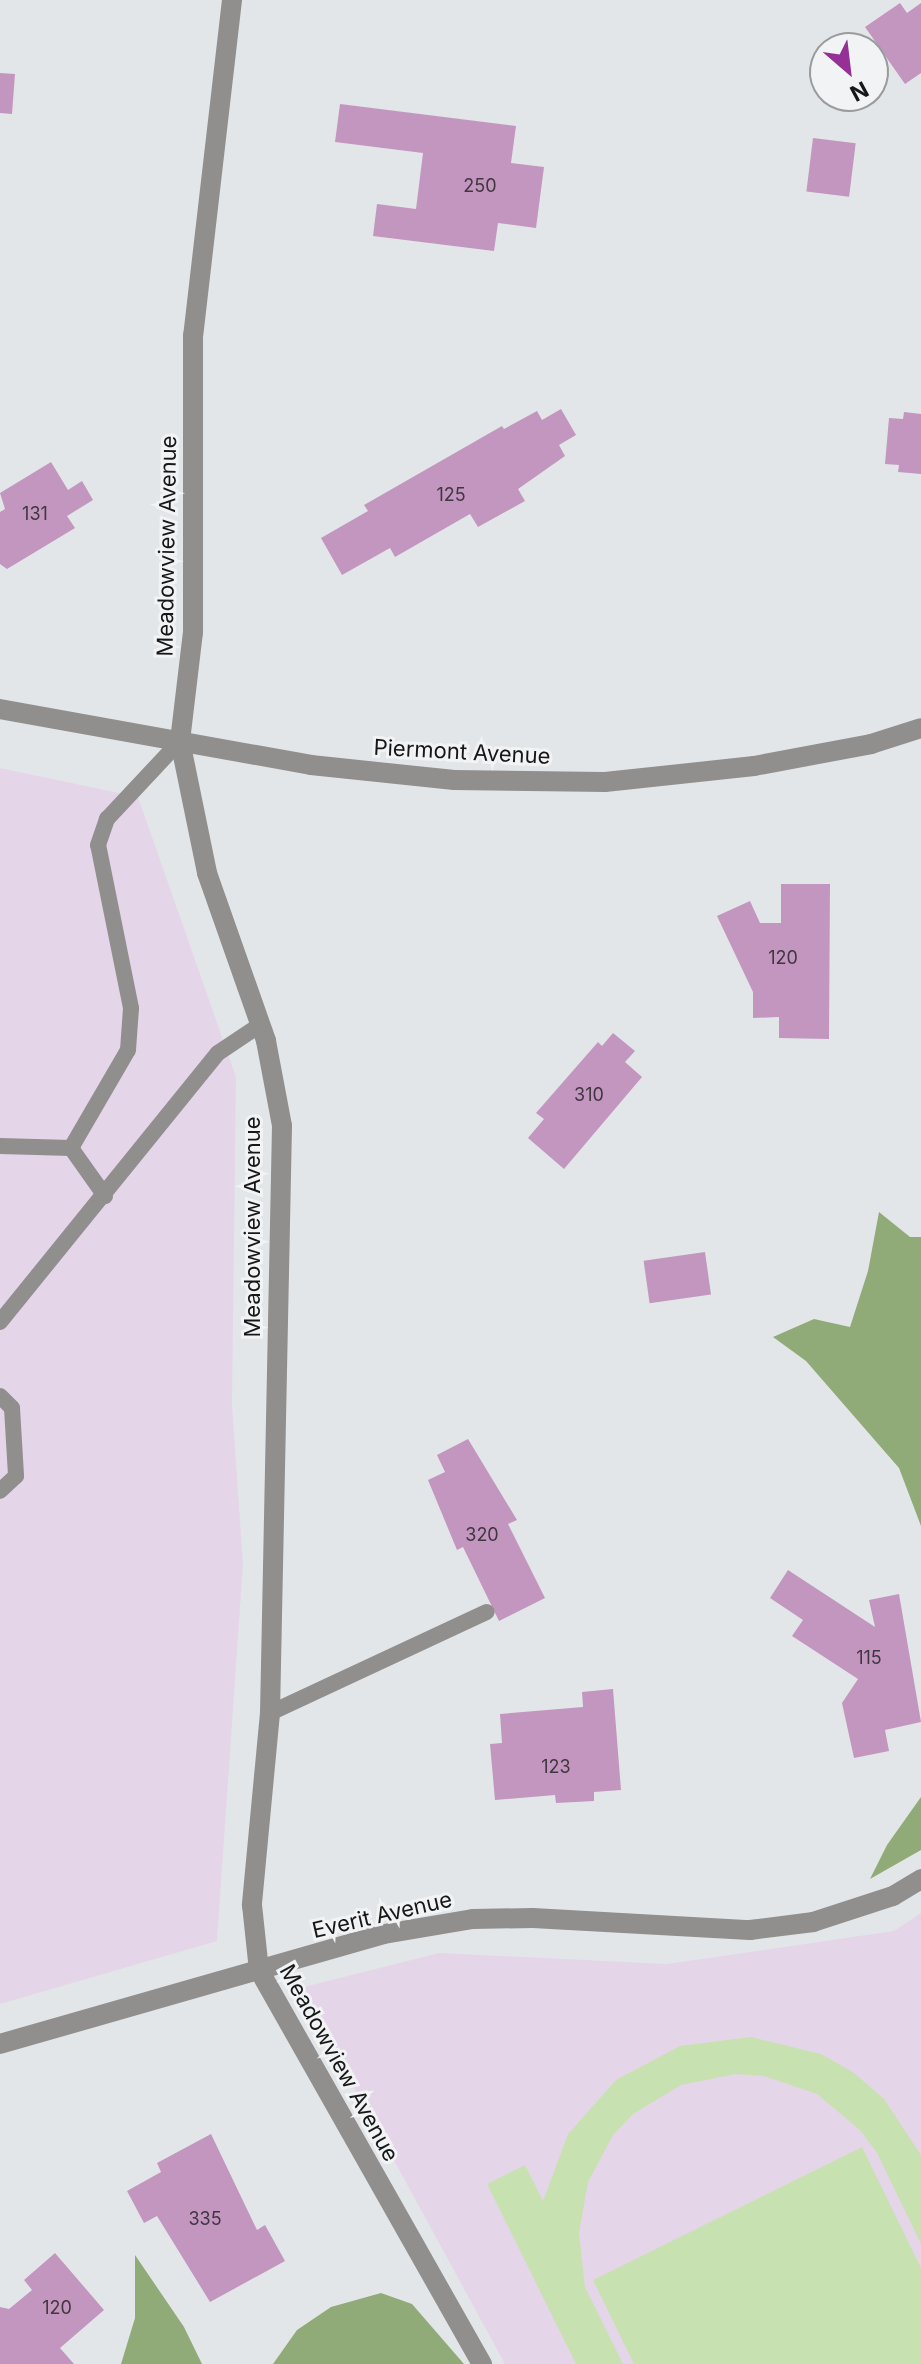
<!DOCTYPE html>
<html>
<head>
<meta charset="utf-8">
<style>
	body { margin:0 }
	#map { position:relative; width:921px; height:2364px; overflow:hidden; background:#e3e6e8; font-family:Inter,sans-serif }
	div>[style] { position:absolute }
	[style*='--x'] { left:calc(var(--x)*1px); top:calc(var(--y)*1px); width:calc(var(--w)*1px); rotate:calc(var(--a)*1deg) }
	.education>* { inset:0; background:#e5d5e8 }
	.green>* { inset:0; background:#c7e2b0 }
	.forest>* { inset:0; background:#90ab78 }
	.building>* { inset:0; background:#c296bf; transform-origin:0 0 }
	.lane>* { height:16px; margin:-8px; padding:0 8px; transform-origin:8px; border-radius:8px; background:#908f8e }
	.street>* { height:20px; margin:-10px; padding:0 10px; transform-origin:10px; border-radius:10px; background:#908f8e }
	span { translate:-50% -50%; white-space:nowrap; text-align:center; line-height:1.15; -webkit-text-stroke:6px #f1f3f5; paint-order:stroke }
	.number-label { font-size:18px; color:#413741 }
	.number-label span { -webkit-text-stroke-width:0 }
	.street-label { font-size:22px; color:#161717 }
	.north { position:absolute; left:809px; top:32px; width:80px; height:80px; box-sizing:border-box; background:#f1f3f5; border:2px solid #999b9c; border-radius:50%; rotate:152deg; font-size:22px; font-weight:700; line-height:32px; text-align:center; color:#161717 }
	.north::after { content:''; display:block; margin:auto; width:28px; height:36px; background:#953096; clip-path:polygon(50% 0,100% 100%,50% 72%,0 100%) }
</style>
</head>
<body>
<div id="map">
	<div class="education">
		<i style="clip-path:polygon(0 768px,138px 797px,236px 1077px,232px 1405px,243px 1564px,217px 1941px,0 2004px)"></i>
		<i style="clip-path:polygon(921px 1913px,921px 2364px,505px 2364px,300px 1988px,439px 1953px,667px 1964px,894px 1931px)"></i>
	</div>
	<div class="green">
		<i style="clip-path:polygon(751px 2037px,821px 2054px,853px 2072px,884px 2099px,921px 2155px,921px 2244px,877px 2153px,860px 2130px,817px 2094px,764px 2076px,736px 2074px,681px 2085px,633px 2114px,613px 2135px,588px 2182px,579px 2233px,585px 2287px,623px 2364px,576px 2364px,487px 2184px,525px 2165px,543px 2201px,568px 2134px,616px 2080px,680px 2046px)"></i>
		<i style="clip-path:polygon(862px 2147px,921px 2268px,921px 2364px,634px 2364px,593px 2280px)"></i>
	</div>
	<div class="forest">
		<i style="clip-path:polygon(879px 1212px,910px 1237px,921px 1237px,921px 1526px,899px 1468px,806px 1361px,773px 1337px,814px 1319px,850px 1327px,868px 1271px)"></i>
		<i style="clip-path:polygon(921px 1797px,921px 1850px,870px 1879px,887px 1845px)"></i>
		<i style="clip-path:polygon(135px 2255px,184px 2327px,202px 2364px,121px 2364px,135px 2318px)"></i>
		<i style="clip-path:polygon(381px 2293px,412px 2304px,464px 2364px,273px 2364px,297px 2330px,331px 2307px)"></i>
	</div>
	<div class="building">
		<i style="clip-path:polygon(900px 3px,907px 13px,921px 3px,921px 73px,905px 84px,865px 27px)"></i>
		<i style="clip-path:polygon(0 73px,15px 74px,12px 114px,0 113px)"></i>
		<i style="clip-path:polygon(340px 104px,516px 126px,511px 163px,544px 167px,536px 228px,498px 223px,494px 251px,373px 236px,377px 204px,416px 209px,423px 153px,335px 142px)"></i>
		<i style="left:813px;top:138px;width:43px;height:54px;rotate:7deg"></i>
		<i style="clip-path:polygon(561px 409px,576px 435px,559px 445px,565px 456px,518px 489px,525px 501px,478px 527px,470px 514px,395px 557px,390px 548px,342px 575px,321px 538px,368px 511px,364px 505px,502px 426px,504px 429px,537px 411px,542px 420px)"></i>
		<i style="clip-path:polygon(904px 412px,921px 414px,921px 474px,898px 472px,899px 465px,885px 464px,889px 418px,903px 419px)"></i>
		<i style="clip-path:polygon(51px 462px,68px 490px,82px 481px,93px 500px,67px 516px,75px 528px,7px 569px,0 564px,0 512px,5px 509px,0 493px)"></i>
		<i style="clip-path:polygon(781px 884px,830px 884px,829px 1039px,779px 1038px,779px 1017px,753px 1018px,753px 992px,717px 916px,750px 901px,760px 923px,781px 923px)"></i>
		<i style="clip-path:polygon(613px 1033px,635px 1051px,625px 1062px,642px 1077px,564px 1169px,528px 1138px,544px 1119px,536px 1113px,598px 1042px,602px 1046px)"></i>
		<i style="left:705px;top:1252px;width:43px;height:62px;rotate:82deg"></i>
		<i style="clip-path:polygon(468px 1439px,517px 1520px,508px 1524px,545px 1598px,499px 1621px,463px 1547px,457px 1550px,428px 1480px,445px 1472px,437px 1455px)"></i>
		<i style="clip-path:polygon(788px 1570px,875px 1627px,869px 1600px,899px 1594px,921px 1722px,885px 1730px,889px 1751px,854px 1758px,842px 1703px,858px 1679px,792px 1636px,803px 1620px,770px 1598px)"></i>
		<i style="clip-path:polygon(613px 1689px,621px 1790px,594px 1792px,594px 1801px,556px 1803px,555px 1795px,495px 1800px,490px 1744px,502px 1743px,500px 1714px,583px 1707px,582px 1692px)"></i>
		<i style="clip-path:polygon(211px 2134px,257px 2230px,265px 2225px,285px 2261px,210px 2302px,157px 2216px,144px 2223px,127px 2191px,161px 2172px,157px 2163px)"></i>
		<i style="clip-path:polygon(55px 2253px,104px 2310px,60px 2348px,74px 2364px,0 2364px,0 2307px,9px 2309px,32px 2290px,24px 2280px)"></i>
	</div>
	<div class="lane">
		<i style="--x:0;--y:1146;--w:71;--a:1.6"></i>
		<i style="--x:71;--y:1148;--w:59;--a:54.7"></i>
		<i style="--x:71;--y:1148;--w:113;--a:-59.8"></i>
		<i style="--x:128;--y:1050;--w:42;--a:-85.9"></i>
		<i style="--x:131;--y:1008;--w:166;--a:-101.4"></i>
		<i style="--x:98;--y:845;--w:28;--a:-71"></i>
		<i style="--x:107;--y:819;--w:107;--a:-46.9"></i>
		<i style="--x:0;--y:1322;--w:346;--a:-51"></i>
		<i style="--x:218;--y:1053;--w:50;--a:-33.7"></i>
		<i style="--x:0;--y:1396;--w:17;--a:45"></i>
		<i style="--x:12;--y:1408;--w:68;--a:86.6"></i>
		<i style="--x:16;--y:1476;--w:22;--a:137"></i>
		<i style="--x:270;--y:1713;--w:239;--a:-25"></i>
	</div>
	<div class="street">
		<i style="--x:232;--y:0;--w:337;--a:96.6"></i>
		<i style="--x:193;--y:335;--w:297;--a:90"></i>
		<i style="--x:193;--y:632;--w:110;--a:96.8"></i>
		<i style="--x:180;--y:741;--w:135;--a:78.4"></i>
		<i style="--x:207;--y:873;--w:178;--a:70.6"></i>
		<i style="--x:266;--y:1041;--w:86;--a:79.3"></i>
		<i style="--x:282;--y:1126;--w:587;--a:91.17"></i>
		<i style="--x:270;--y:1713;--w:193;--a:95.4"></i>
		<i style="--x:252;--y:1905;--w:65;--a:83.9"></i>
		<i style="--x:259;--y:1970;--w:453;--a:60.5"></i>
		<i style="--x:0;--y:709;--w:316;--a:10.2"></i>
		<i style="--x:311;--y:765;--w:144;--a:6"></i>
		<i style="--x:454;--y:780;--w:151;--a:0.8"></i>
		<i style="--x:605;--y:782;--w:150;--a:-6.1"></i>
		<i style="--x:754;--y:766;--w:119;--a:-10.6"></i>
		<i style="--x:871;--y:744;--w:52;--a:-17.7"></i>
		<i style="--x:0;--y:2044;--w:399;--a:-16"></i>
		<i style="--x:384;--y:1934;--w:90;--a:-9.6"></i>
		<i style="--x:473;--y:1919;--w:60;--a:-1"></i>
		<i style="--x:533;--y:1918;--w:217;--a:3.2"></i>
		<i style="--x:750;--y:1930;--w:64;--a:-7.2"></i>
		<i style="--x:813;--y:1922;--w:84;--a:-18"></i>
		<i style="--x:893;--y:1896;--w:33;--a:-31"></i>
	</div>
	<div class="number-label">
		<span style="left:480px;top:186px">250</span>
		<span style="left:451px;top:495px">125</span>
		<span style="left:35px;top:514px">131</span>
		<span style="left:783px;top:958px">120</span>
		<span style="left:589px;top:1095px">310</span>
		<span style="left:482px;top:1535px">320</span>
		<span style="left:869px;top:1658px">115</span>
		<span style="left:556px;top:1767px">123</span>
		<span style="left:205px;top:2219px">335</span>
		<span style="left:57px;top:2308px">120</span>
	</div>
	<div class="street-label">
		<span style="left:167px;top:546px;rotate:-89deg">Meadowview Avenue</span>
		<span style="left:462px;top:752px;rotate:3deg">Piermont Avenue</span>
		<span style="left:253px;top:1227px;rotate:-90deg">Meadowview Avenue</span>
		<span style="left:382px;top:1915px;rotate:-13deg">Everit Avenue</span>
		<span style="left:339px;top:2063px;rotate:61deg">Meadowview Avenue</span>
	</div>
	<div class="north">N</div>
</div>
</body>
</html>
